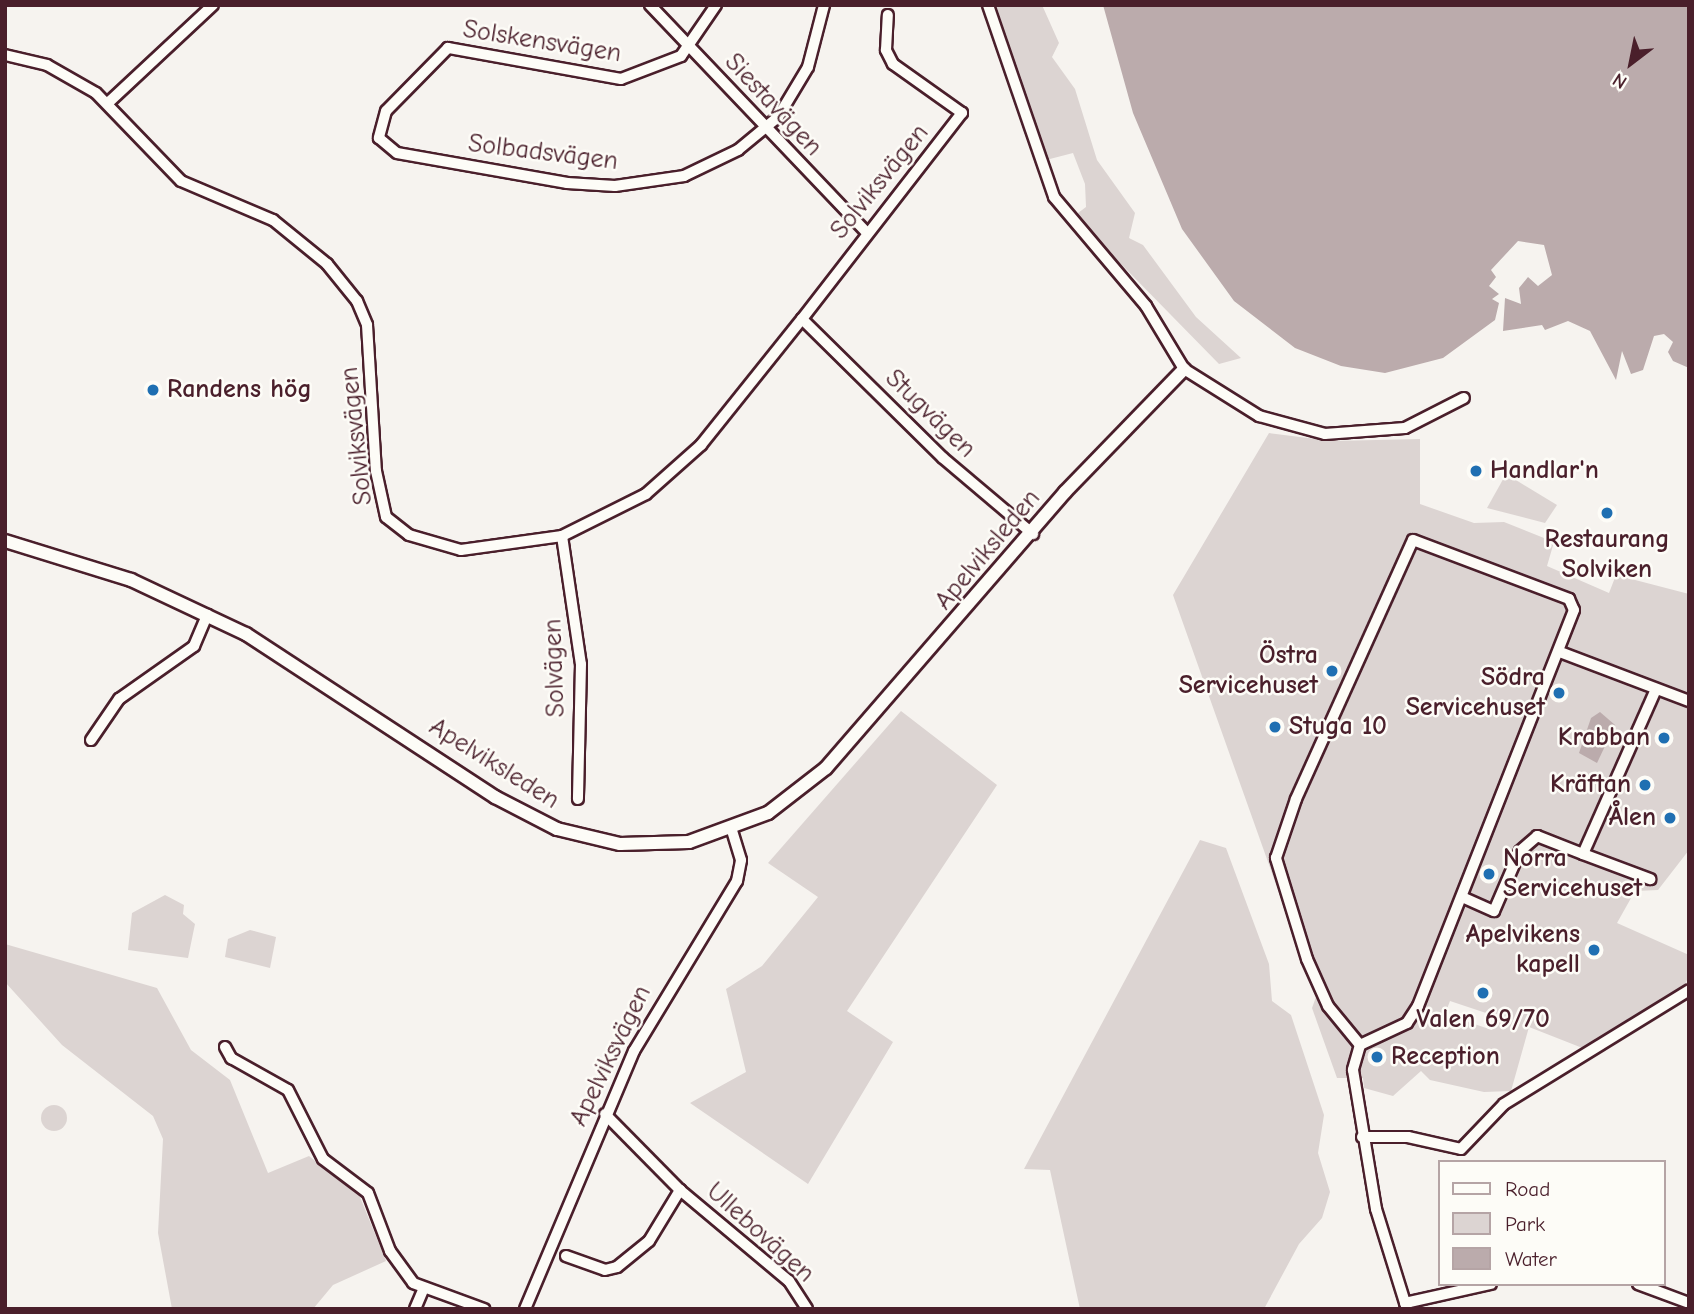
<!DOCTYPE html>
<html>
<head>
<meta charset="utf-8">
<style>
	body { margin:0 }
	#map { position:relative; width:1694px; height:1314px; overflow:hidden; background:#f6f3ef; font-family:"Comic Neue",sans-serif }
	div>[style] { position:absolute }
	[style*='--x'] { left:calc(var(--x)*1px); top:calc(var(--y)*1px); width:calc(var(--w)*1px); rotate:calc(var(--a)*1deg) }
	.green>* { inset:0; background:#dcd4d2 }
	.round { border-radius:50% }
	.water>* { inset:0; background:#bbabac }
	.roads { filter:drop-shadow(2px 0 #4a1f2b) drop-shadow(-2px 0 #4a1f2b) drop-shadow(0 2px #4a1f2b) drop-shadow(0 -2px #4a1f2b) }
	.minor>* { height:10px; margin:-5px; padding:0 5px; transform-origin:5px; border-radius:5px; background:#fdfcf7 }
	.tertiary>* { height:12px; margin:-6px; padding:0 6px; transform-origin:6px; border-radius:6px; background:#fdfcf7 }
	.dots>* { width:19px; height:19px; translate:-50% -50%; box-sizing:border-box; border:4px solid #fdfcf7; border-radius:50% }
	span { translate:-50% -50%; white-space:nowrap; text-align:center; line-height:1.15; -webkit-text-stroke:5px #fdfcf7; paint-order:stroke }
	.street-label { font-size:26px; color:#4a1f2b }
	.poi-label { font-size:26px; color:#4a1f2b; font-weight:700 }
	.left { translate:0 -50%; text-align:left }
	.right { translate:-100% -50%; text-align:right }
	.frame { position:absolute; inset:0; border:7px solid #4a1f2b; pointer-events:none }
	.legend { position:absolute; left:1438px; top:1160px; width:228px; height:126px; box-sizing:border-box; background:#fdfcf7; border:2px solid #b5a4a5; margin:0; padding:9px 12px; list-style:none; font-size:21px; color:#4a1f2b }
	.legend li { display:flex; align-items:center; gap:14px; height:35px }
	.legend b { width:35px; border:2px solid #b5a4a5 }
	.north { position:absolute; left:1596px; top:28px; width:70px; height:70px; -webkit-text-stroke:5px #fdfcf7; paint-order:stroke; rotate:212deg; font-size:19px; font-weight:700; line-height:28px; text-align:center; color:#4a1f2b }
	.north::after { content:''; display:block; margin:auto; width:24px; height:32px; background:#4a1f2b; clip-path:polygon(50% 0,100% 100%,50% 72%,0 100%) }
</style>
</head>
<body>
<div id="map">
	<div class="green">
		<i style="clip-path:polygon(996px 5px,1042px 5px,1059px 43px,1052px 57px,1075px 89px,1097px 160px,1135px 213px,1129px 238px,1143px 245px,1196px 317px,1241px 358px,1219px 364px,1074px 216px,1086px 207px,1085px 184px,1073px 153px,1046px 160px)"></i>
		<i style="clip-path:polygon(evenodd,1269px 433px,1332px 441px,1420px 439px,1420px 504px,1474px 523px,1504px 522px,1554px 542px,1547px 566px,1609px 593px,1616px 575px,1689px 594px,1689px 850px,1658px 890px,1635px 891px,1617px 923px,1689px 955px,1689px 976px,1682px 990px,1585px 1049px,1529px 1027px,1511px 1091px,1484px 1092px,1430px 1080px,1421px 1071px,1393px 1096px,1364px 1088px,1363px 1078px,1337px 1078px,1312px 1008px,1316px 997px,1173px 595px,1269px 433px,1450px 1001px,1495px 1016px,1492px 1030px,1445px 1014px,1450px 1001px)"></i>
		<i style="clip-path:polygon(1506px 474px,1557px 505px,1545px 523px,1487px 508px)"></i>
		<i style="clip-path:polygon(901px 711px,997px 785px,847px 1011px,893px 1042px,808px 1184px,690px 1103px,746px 1072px,726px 989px,762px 966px,818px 897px,768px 863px)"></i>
		<i style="clip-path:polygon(1200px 840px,1226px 848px,1269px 964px,1272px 1001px,1291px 1015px,1324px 1115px,1318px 1153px,1330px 1192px,1322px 1218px,1299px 1244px,1264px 1309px,1080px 1309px,1050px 1170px,1024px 1169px)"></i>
		<i style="clip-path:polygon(165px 895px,184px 905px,183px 914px,195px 924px,188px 958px,128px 950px,132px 913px)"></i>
		<i style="clip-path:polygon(250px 930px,276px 937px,270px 968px,225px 957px,228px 939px)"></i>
		<i style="clip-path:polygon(5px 944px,157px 988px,191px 1050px,230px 1080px,268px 1173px,309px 1156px,360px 1197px,386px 1261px,333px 1285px,313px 1309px,172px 1309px,158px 1233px,163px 1139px,153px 1116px,62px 1045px,5px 982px)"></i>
		<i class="round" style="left:41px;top:1105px;width:26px;height:26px"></i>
	</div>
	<div class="water">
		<i style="clip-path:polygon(1103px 5px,1689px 5px,1689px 368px,1673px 361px,1668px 352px,1673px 342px,1664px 334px,1654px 336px,1643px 370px,1631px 374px,1622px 351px,1616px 380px,1590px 331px,1568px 321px,1545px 330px,1542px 325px,1503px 331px,1505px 298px,1521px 304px,1519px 288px,1528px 277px,1538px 286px,1552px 275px,1544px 245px,1518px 241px,1491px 270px,1496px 277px,1489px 286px,1499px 294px,1492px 299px,1499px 303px,1495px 320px,1443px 358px,1385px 373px,1341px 366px,1295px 348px,1234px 301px,1182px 229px,1133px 113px)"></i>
		<i style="clip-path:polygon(1600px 712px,1615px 725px,1597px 763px,1579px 753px,1591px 718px)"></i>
	</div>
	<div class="roads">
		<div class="minor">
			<i style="--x:650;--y:5;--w:313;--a:46.4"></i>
			<i style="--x:716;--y:5;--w:62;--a:124.5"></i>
			<i style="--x:681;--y:56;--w:64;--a:159"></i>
			<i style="--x:621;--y:79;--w:176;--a:-169.8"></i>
			<i style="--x:448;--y:48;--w:88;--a:134.5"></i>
			<i style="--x:386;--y:111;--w:28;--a:105"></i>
			<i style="--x:379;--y:138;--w:23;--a:40"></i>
			<i style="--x:397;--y:153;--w:173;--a:10"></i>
			<i style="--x:567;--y:183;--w:48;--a:3.6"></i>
			<i style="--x:615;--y:186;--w:70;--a:-8.2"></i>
			<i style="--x:684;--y:176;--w:60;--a:-25.7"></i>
			<i style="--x:738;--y:150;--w:52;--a:-39.5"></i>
			<i style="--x:778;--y:117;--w:58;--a:-59"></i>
			<i style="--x:808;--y:67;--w:64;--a:-75.5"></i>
			<i style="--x:988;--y:5;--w:203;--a:71"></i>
			<i style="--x:1054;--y:197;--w:143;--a:49.8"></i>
			<i style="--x:1146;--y:306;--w:74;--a:58.9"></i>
			<i style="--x:1184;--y:369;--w:89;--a:32.1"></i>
			<i style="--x:1259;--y:416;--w:68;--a:15.3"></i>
			<i style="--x:1325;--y:434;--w:80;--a:-4.3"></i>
			<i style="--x:1405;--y:428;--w:66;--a:-27"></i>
			<i style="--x:5;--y:55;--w:43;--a:13.4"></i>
			<i style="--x:47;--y:65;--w:56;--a:29.7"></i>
			<i style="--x:96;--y:93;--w:122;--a:46"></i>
			<i style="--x:181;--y:181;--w:100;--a:23"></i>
			<i style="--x:273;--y:220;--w:70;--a:39.2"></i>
			<i style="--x:327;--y:264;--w:48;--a:51"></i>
			<i style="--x:357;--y:301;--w:26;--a:67"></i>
			<i style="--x:367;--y:325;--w:146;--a:86.5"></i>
			<i style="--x:376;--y:471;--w:47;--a:77.7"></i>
			<i style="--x:386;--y:517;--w:29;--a:38"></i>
			<i style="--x:409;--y:535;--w:54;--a:16.1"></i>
			<i style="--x:461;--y:550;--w:102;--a:-7.9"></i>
			<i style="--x:562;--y:536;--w:94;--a:-26.6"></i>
			<i style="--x:646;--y:494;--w:74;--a:-41.7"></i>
			<i style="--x:701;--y:445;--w:161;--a:-51.3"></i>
			<i style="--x:802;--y:319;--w:261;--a:-52.2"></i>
			<i style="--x:962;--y:113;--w:85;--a:-144.6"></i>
			<i style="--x:893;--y:64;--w:16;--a:-117"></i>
			<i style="--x:886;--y:50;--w:35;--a:-87"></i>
			<i style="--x:109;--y:102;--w:142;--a:-43"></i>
			<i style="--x:802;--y:319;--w:198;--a:44.6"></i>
			<i style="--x:943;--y:458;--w:118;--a:40.2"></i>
			<i style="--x:562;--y:536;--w:129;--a:81.6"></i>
			<i style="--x:581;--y:664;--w:135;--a:91.3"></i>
			<i style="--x:1560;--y:652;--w:138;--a:20.8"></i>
			<i style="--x:91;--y:740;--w:50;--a:-55.7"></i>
			<i style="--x:119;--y:699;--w:92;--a:-35.2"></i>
			<i style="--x:194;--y:646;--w:34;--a:-67"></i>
			<i style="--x:1583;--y:854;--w:72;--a:20.5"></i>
			<i style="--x:1462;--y:897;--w:35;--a:24"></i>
			<i style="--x:1494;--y:911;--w:65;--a:-66.6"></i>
			<i style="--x:1520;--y:851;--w:23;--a:-41"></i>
			<i style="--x:1537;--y:836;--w:49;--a:21.4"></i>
			<i style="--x:1583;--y:854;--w:180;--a:-66.1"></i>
			<i style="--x:1360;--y:1045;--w:50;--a:-129.4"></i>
			<i style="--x:1328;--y:1006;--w:51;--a:-114.1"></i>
			<i style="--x:1307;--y:959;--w:106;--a:-107.1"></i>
			<i style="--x:1276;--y:858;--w:62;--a:-71.3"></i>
			<i style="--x:1296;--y:799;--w:284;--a:-65.7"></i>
			<i style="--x:1413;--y:540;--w:167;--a:20.7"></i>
			<i style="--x:1569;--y:599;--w:12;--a:66"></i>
			<i style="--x:1574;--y:610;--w:426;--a:111.5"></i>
			<i style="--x:1418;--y:1006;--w:20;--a:123"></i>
			<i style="--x:1407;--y:1023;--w:52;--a:154.9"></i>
			<i style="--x:1360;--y:1045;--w:26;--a:106"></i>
			<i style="--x:1353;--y:1070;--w:141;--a:80.6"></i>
			<i style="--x:1376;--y:1209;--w:105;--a:72.8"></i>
			<i style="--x:225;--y:1047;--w:13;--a:61"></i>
			<i style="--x:231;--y:1058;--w:65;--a:29.3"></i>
			<i style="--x:288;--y:1090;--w:77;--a:63.1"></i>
			<i style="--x:323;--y:1159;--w:56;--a:37.1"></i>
			<i style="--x:368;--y:1193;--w:62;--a:69.2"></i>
			<i style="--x:390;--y:1251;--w:39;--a:54"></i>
			<i style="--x:413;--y:1283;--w:76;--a:20.1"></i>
			<i style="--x:605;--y:1114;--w:107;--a:45.4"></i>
			<i style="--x:680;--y:1190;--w:142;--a:39.9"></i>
			<i style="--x:789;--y:1281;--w:33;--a:57"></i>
			<i style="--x:1362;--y:1137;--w:46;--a:0"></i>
			<i style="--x:1408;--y:1137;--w:54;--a:12.8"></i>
			<i style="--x:1461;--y:1149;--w:62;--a:-46.3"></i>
			<i style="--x:1504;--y:1104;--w:217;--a:-31.6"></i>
			<i style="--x:566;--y:1256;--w:41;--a:19.7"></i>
			<i style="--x:605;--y:1270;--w:12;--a:-14"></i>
			<i style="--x:617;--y:1267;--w:41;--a:-39.1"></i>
			<i style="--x:649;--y:1241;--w:60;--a:-58.7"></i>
			<i style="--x:1638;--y:1284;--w:54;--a:20.4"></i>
			<i style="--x:1405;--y:1303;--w:88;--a:-12.5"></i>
			<i style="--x:415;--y:1309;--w:21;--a:-67"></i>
			<i style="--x:525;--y:1309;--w:280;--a:-67.1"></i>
			<i style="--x:634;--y:1051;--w:199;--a:-58.8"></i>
			<i style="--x:737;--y:881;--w:21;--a:-79"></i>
			<i style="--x:741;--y:860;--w:31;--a:-107"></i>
		</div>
		<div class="tertiary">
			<i style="--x:5;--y:541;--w:132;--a:17.2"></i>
			<i style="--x:131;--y:580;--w:127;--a:25.2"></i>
			<i style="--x:246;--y:634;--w:298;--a:33.2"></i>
			<i style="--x:495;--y:797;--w:70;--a:27.3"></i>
			<i style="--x:557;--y:829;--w:65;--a:13.4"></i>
			<i style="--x:620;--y:844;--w:69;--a:-1.7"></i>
			<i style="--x:689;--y:842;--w:84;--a:-20.2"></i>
			<i style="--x:768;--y:813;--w:73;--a:-37.8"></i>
			<i style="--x:826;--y:768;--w:365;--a:-49.1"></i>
			<i style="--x:1065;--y:492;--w:171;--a:-45.9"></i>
		</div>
	</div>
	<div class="dots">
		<i style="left:153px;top:390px;background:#1f6fb2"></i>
		<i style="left:1476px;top:471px;background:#1f6fb2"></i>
		<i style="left:1607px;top:513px;background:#1f6fb2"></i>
		<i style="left:1332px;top:671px;background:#1f6fb2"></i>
		<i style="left:1559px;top:693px;background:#1f6fb2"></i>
		<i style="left:1275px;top:727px;background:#1f6fb2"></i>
		<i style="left:1664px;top:738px;background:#1f6fb2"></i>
		<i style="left:1645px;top:785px;background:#1f6fb2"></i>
		<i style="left:1670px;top:818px;background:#1f6fb2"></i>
		<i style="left:1489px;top:874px;background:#1f6fb2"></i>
		<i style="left:1594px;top:950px;background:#1f6fb2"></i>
		<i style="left:1483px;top:993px;background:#1f6fb2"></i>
		<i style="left:1377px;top:1057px;background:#1f6fb2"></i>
	</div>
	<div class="street-label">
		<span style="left:542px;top:42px;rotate:9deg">Solskensvägen</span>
		<span style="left:773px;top:105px;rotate:47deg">Siestavägen</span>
		<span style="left:543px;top:153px;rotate:7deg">Solbadsvägen</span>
		<span style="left:880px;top:182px;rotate:-51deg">Solviksvägen</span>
		<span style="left:930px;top:414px;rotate:44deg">Stugvägen</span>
		<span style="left:357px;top:436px;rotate:-96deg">Solviksvägen</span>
		<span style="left:988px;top:550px;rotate:-50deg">Apelviksleden</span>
		<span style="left:555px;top:668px;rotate:-92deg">Solvägen</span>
		<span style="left:494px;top:764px;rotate:32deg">Apelviksleden</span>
		<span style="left:611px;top:1056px;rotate:-64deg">Apelviksvägen</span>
		<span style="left:760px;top:1233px;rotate:42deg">Ullebovägen</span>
	</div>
	<div class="poi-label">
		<span class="left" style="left:167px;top:390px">Randens hög</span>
		<span class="left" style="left:1490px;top:471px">Handlar'n</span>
		<span style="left:1607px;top:555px">Restaurang<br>Solviken</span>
		<span class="right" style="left:1318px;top:671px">Östra<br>Servicehuset</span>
		<span class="right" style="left:1545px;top:693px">Södra<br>Servicehuset</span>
		<span class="left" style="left:1289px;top:727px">Stuga 10</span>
		<span class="right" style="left:1650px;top:738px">Krabban</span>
		<span class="right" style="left:1631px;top:785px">Kräftan</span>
		<span class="right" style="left:1656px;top:818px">Ålen</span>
		<span class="left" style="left:1503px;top:874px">Norra<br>Servicehuset</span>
		<span class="right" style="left:1580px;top:950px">Apelvikens<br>kapell</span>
		<span style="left:1483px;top:1020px">Valen 69/70</span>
		<span class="left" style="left:1391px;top:1057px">Reception</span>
	</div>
	<div class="frame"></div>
	<ul class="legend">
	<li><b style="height:9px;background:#fdfcf7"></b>Road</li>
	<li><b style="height:19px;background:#dcd4d2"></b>Park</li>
	<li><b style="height:19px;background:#bbabac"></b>Water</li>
	</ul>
	<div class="north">N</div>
</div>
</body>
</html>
